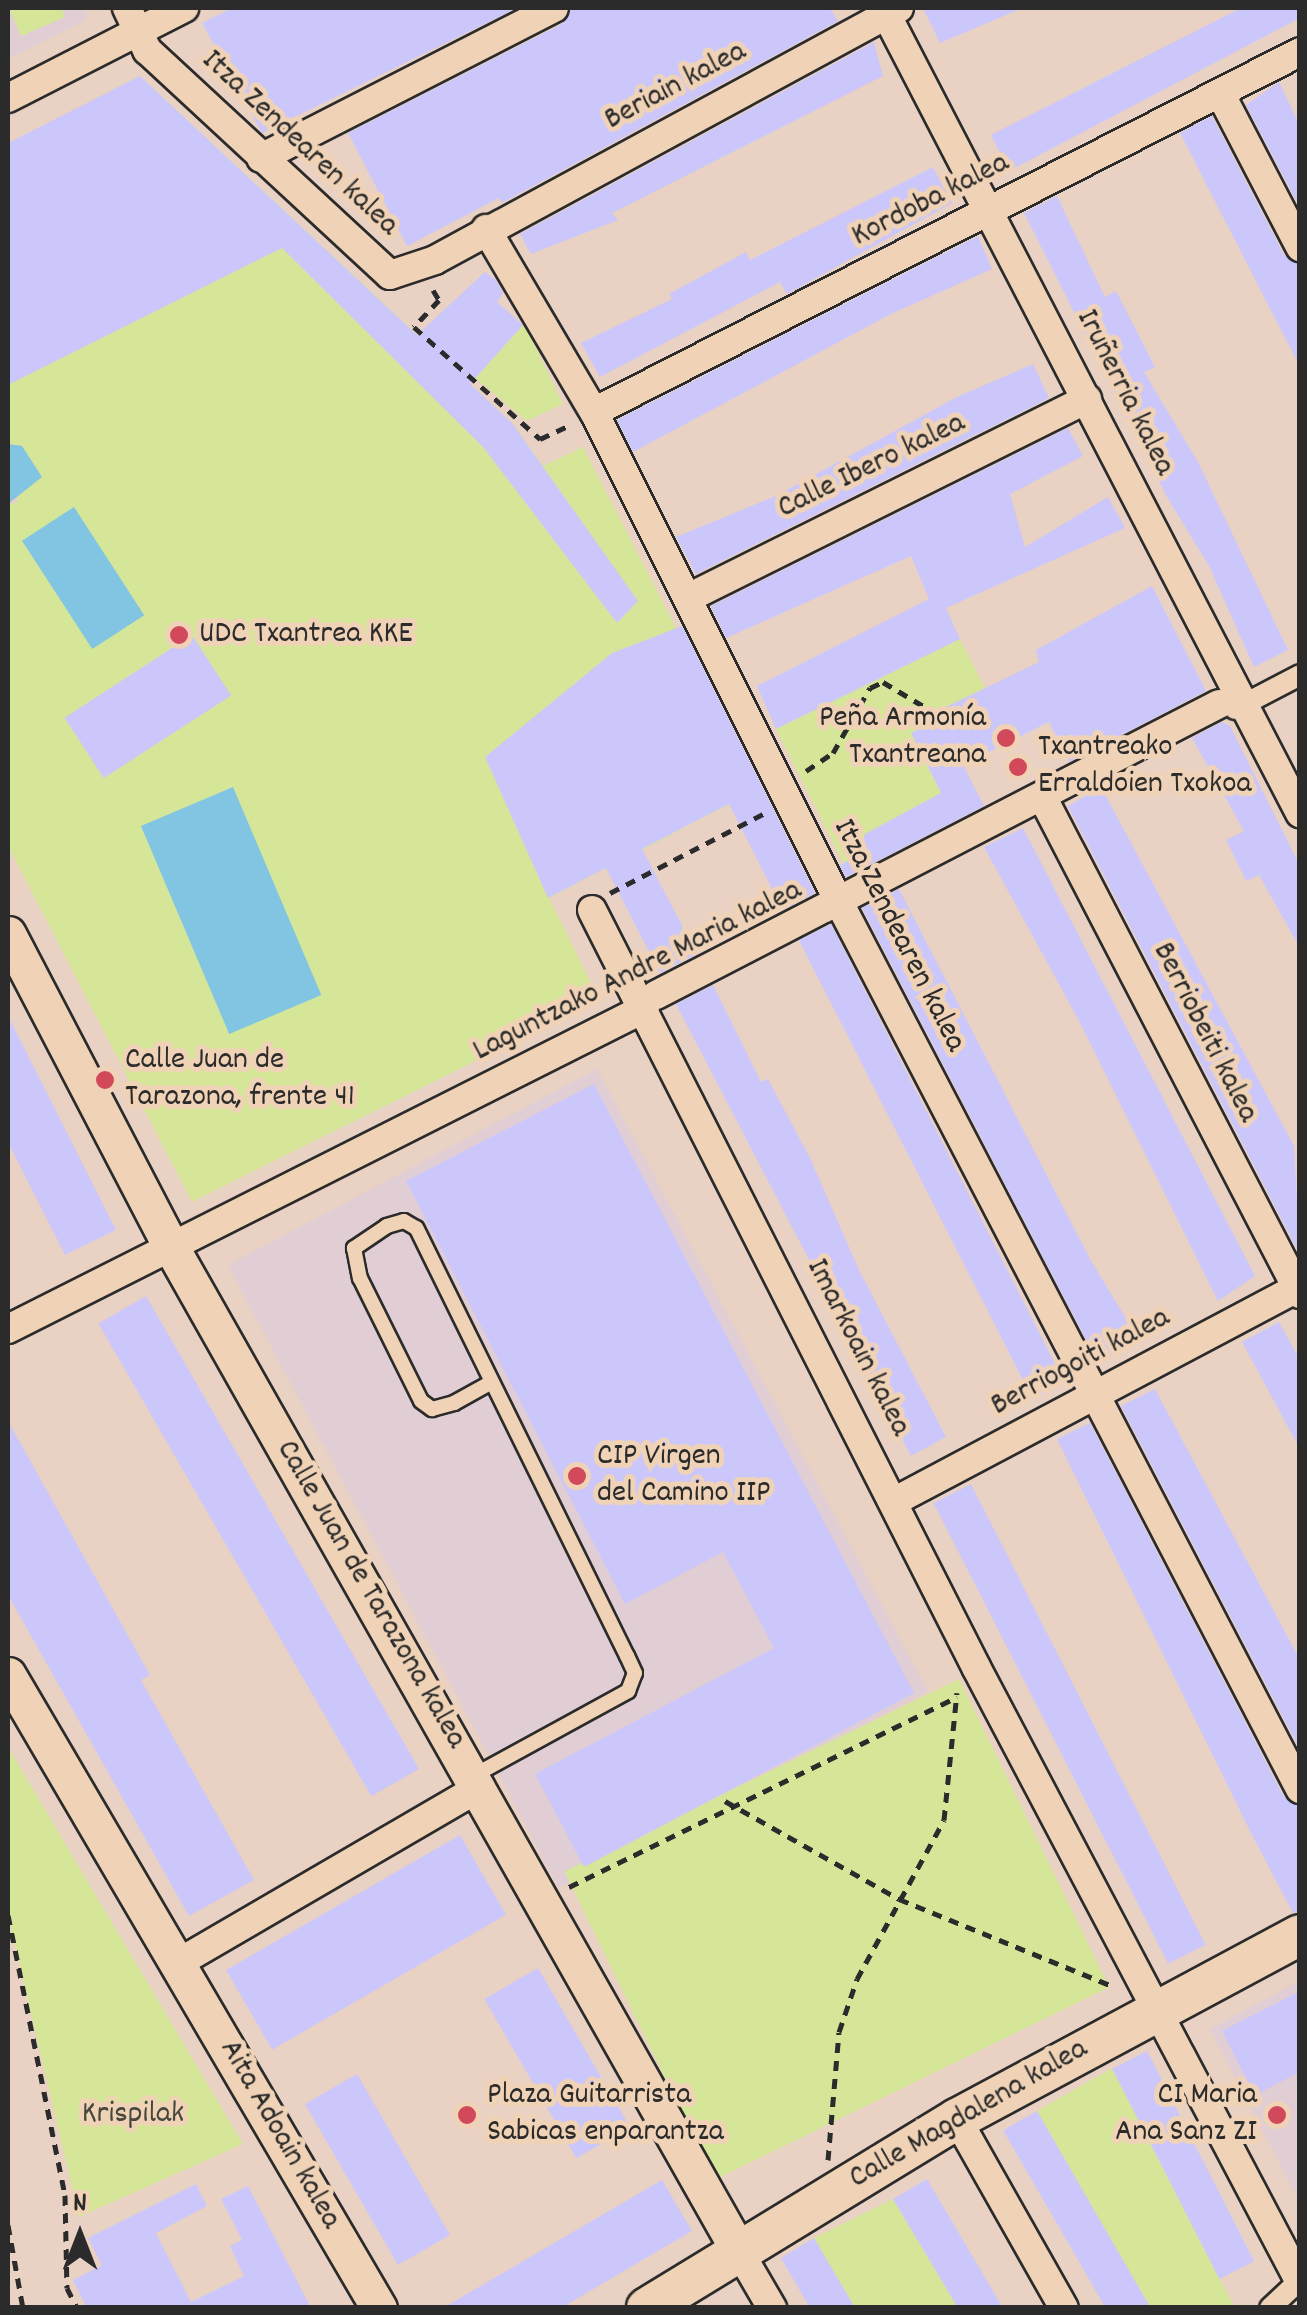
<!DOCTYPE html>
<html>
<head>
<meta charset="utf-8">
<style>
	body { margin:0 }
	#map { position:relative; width:1307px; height:2315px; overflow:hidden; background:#e9d1c4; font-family:Dekko,sans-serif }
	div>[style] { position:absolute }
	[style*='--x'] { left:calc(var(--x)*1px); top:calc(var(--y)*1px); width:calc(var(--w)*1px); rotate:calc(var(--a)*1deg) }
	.built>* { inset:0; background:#e0ced4; transform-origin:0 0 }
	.green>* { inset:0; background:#d6e699; transform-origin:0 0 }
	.water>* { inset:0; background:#81c5e2; transform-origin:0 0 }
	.building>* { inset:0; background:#ccc7fa; transform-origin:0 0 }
	.path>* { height:5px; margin-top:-2.5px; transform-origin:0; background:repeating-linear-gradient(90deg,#2b2b2b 0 10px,transparent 0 18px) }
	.roads { filter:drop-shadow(2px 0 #2b2b2b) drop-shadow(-2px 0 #2b2b2b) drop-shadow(0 2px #2b2b2b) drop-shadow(0 -2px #2b2b2b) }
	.service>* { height:14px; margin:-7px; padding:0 7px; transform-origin:7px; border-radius:7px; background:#f0d3b6 }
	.pedestrian>* { height:20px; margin:-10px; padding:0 10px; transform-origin:10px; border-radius:10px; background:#f0d3b6 }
	.minor>* { height:28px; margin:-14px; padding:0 14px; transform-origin:14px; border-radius:14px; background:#f0d3b6 }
	.tertiary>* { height:35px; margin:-17.5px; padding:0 17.5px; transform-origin:17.5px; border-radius:17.5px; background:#f0d3b6 }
	.secondary>* { height:40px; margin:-20px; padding:0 20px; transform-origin:20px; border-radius:20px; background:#f0d3b6 }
	.dots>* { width:28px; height:28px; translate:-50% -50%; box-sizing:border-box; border:5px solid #f0d3b6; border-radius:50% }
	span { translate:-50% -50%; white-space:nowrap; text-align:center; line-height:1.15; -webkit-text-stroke:10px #f0d3b6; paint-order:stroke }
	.street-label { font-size:32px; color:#2b2b2b }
	.poi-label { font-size:32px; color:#2b2b2b }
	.left { translate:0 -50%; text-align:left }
	.right { translate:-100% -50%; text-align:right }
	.park-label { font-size:32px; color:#45473c }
	.frame { position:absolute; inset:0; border:10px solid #2b2b2b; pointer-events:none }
	.north { position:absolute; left:30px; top:2185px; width:100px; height:100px; -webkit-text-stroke:8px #f0d3b6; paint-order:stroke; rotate:0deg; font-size:28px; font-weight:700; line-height:40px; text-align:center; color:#2b2b2b }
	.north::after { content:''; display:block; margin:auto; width:35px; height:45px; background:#2b2b2b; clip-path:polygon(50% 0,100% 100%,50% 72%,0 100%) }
</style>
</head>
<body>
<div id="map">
	<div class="built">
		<i style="clip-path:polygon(8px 8px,87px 8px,86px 20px,8px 59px)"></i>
		<i style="left:597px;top:1069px;width:705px;height:418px;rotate:62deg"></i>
		<i style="clip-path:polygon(1299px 1981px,1299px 2200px,1210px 2029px)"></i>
	</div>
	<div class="green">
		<i style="clip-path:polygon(9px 8px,61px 8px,65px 17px,21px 36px)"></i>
		<i style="clip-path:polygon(140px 76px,512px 423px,543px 466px,583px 447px,759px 789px,549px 898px,599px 999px,192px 1202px,8px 846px,8px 504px,17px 503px,22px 446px,8px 444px,8px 143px)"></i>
		<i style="clip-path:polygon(524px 324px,563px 404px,527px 421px,475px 378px)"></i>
		<i style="clip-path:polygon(960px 639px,985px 688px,922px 719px,925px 727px,911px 733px,941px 793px,865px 834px,858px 853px,844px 864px,776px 729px)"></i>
		<i style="left:959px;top:1679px;width:343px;height:439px;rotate:64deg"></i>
		<i style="clip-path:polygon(8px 1747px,243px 2144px,79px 2217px,8px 1916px)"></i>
		<i style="clip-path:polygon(1112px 2068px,1219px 2278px,1235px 2307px,1149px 2307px,1037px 2111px)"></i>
		<i style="clip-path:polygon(893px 2199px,958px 2307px,855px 2307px,814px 2238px)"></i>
	</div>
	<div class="water">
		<i style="clip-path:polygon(8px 444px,22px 446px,42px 477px,8px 504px)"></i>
		<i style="left:74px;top:507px;width:129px;height:62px;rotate:57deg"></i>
		<i style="left:233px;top:787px;width:226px;height:100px;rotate:67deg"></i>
	</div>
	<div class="building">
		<i style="clip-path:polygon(232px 8px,517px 8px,262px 133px,202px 23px)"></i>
		<i style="clip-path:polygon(571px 8px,830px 8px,838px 21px,502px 203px,499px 198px,407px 246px,348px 133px,562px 24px)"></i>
		<i style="clip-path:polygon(923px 8px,1023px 8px,940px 43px)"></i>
		<i style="clip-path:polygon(1241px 8px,1300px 8px,1300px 18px,1009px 171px,991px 135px)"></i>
		<i style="clip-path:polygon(874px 42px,883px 76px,612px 213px,618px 220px,531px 254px,520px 234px)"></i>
		<i style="clip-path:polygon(140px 76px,417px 335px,485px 272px,496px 280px,503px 293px,497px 302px,523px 325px,470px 384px,512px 423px,638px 601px,617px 623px,483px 447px,282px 248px,8px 385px,8px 143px)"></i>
		<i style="clip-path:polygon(1279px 82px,1300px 126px,1300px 208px,1246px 105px)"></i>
		<i style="clip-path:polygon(1212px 116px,1284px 255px,1300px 264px,1300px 367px,1180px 133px)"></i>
		<i style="clip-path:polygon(933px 167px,952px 203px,787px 294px,780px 282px,600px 377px,581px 343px,672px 299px,669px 294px,746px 252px,750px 260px)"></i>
		<i style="clip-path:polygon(1057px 196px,1105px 297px,1116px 291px,1155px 367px,1144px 372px,1198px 462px,1288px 650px,1254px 667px,1209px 566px,1167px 497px,1024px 213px)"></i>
		<i style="clip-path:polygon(978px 236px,992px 269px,891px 314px,633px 452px,617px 420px)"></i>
		<i style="clip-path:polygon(1033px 364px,1049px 398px,696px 574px,676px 537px,778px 495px,957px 397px)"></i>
		<i style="clip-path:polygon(1068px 428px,1083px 456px,1010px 494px,1025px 547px,1108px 497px,1125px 528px,946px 608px,960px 639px,776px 729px,757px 686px,929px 599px,911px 556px,726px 638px,711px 606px)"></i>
		<i style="clip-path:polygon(1152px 586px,1206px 691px,1069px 762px,1049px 722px,963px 765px,984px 806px,846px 877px,840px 866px,858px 853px,865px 834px,941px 793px,911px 733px,925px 726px,921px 719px,1039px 662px,1036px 650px)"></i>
		<i style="clip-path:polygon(682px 626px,815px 893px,783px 910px,729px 804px,642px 849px,697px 954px,660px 973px,606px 868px,548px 898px,485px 757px,612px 653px)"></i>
		<i style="left:192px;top:635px;width:72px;height:152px;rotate:57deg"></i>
		<i style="clip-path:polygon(1222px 722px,1230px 726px,1300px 866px,1300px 948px,1259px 875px,1246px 881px,1226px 840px,1244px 831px,1192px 738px)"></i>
		<i style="clip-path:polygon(1101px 787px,1294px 1146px,1300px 1255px,1068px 806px)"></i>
		<i style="clip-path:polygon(1023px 828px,1255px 1276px,1218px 1301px,1078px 1019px,984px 847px)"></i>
		<i style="clip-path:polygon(899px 889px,1090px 1259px,1140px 1342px,1097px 1361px,862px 908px)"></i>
		<i style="left:831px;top:924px;width:514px;height:36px;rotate:63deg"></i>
		<i style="clip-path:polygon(713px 985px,761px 1082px,768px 1079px,810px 1158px,859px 1270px,946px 1437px,911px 1456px,676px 1004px)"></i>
		<i style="clip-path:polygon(8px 1016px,116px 1230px,65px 1255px,8px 1142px)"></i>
		<i style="clip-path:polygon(594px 1084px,914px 1693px,584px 1867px,535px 1774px,774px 1648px,723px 1552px,625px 1604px,406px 1181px)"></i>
		<i style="left:146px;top:1296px;width:546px;height:55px;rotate:60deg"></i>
		<i style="clip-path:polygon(1279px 1322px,1300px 1360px,1300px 1449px,1242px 1342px)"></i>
		<i style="clip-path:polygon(1155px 1389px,1300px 1660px,1300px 1750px,1121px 1406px)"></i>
		<i style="clip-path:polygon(8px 1421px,150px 1675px,141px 1680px,254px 1880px,189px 1916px,8px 1595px)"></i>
		<i style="clip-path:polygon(1090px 1423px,1284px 1797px,1300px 1806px,1300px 1911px,1293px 1913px,1250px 1831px,1057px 1439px)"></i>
		<i style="left:971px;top:1484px;width:517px;height:42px;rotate:63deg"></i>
		<i style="left:460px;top:1835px;width:92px;height:270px;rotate:60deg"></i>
		<i style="left:538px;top:1968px;width:184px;height:62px;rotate:60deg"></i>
		<i style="clip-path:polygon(1300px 1991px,1300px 2072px,1255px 2095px,1222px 2031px)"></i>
		<i style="left:1147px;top:2051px;width:236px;height:39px;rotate:63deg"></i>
		<i style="left:357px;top:2074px;width:186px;height:60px;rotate:60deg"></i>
		<i style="left:1037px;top:2111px;width:227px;height:39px;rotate:60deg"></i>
		<i style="clip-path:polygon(927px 2179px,1003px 2308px,958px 2308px,893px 2199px)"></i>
		<i style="clip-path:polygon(662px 2180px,692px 2231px,561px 2308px,443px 2308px)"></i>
		<i style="clip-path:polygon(196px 2184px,207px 2206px,156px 2233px,191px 2302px,244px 2276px,230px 2246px,242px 2240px,221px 2199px,248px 2186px,311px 2308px,87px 2308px,73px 2280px,102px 2265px,88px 2238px)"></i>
		<i style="clip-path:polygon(814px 2238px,855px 2308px,810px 2308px,781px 2258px)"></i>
	</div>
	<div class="path">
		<i style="--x:433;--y:290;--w:12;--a:59"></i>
		<i style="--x:439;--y:300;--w:37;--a:133"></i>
		<i style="--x:414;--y:327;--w:169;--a:41.6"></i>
		<i style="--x:540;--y:439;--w:35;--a:-25"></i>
		<i style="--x:806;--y:771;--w:32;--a:-34"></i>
		<i style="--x:833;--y:753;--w:75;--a:-60.4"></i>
		<i style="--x:870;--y:688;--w:14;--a:-25"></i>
		<i style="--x:883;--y:682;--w:61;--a:30.8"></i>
		<i style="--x:610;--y:893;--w:174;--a:-27.3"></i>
		<i style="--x:725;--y:1801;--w:200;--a:29.4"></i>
		<i style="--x:899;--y:1899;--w:230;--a:22.2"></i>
		<i style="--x:569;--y:1887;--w:432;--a:-26.1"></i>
		<i style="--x:8;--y:1915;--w:286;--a:78.5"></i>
		<i style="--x:65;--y:2195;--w:93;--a:88.8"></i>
		<i style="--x:67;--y:2288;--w:22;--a:63"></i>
		<i style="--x:828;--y:2160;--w:128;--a:-85.1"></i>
		<i style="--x:839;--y:2032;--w:56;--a:-71.2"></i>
		<i style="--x:857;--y:1979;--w:181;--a:-61.3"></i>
		<i style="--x:944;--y:1820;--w:128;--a:-84.2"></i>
		<i style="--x:8;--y:2225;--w:84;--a:79.8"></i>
	</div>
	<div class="roads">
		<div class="service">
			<i style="--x:473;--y:1776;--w:177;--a:-28.7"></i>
			<i style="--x:628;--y:1691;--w:19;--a:-69"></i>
			<i style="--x:635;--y:1673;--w:19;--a:-115"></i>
			<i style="--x:627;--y:1656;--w:477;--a:-116.2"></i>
			<i style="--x:416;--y:1228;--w:14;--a:-150"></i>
			<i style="--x:404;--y:1221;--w:18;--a:164"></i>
			<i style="--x:387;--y:1226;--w:40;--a:146"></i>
			<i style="--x:354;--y:1248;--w:31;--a:79"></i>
			<i style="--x:360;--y:1278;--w:137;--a:63.6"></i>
			<i style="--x:421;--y:1401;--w:14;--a:36"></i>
			<i style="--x:432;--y:1409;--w:23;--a:-15"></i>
			<i style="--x:454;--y:1403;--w:43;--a:-28.9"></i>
		</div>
		<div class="pedestrian">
			<i style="--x:1235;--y:709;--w:73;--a:-27.6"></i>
			<i style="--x:1270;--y:2308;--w:40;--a:-43"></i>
		</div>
		<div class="minor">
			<i style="--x:127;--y:8;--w:47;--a:64.5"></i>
			<i style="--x:147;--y:50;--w:331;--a:42.8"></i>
			<i style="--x:390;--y:275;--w:47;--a:-18.4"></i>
			<i style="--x:435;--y:260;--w:528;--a:-28.51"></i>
			<i style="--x:883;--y:8;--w:907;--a:62.62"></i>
			<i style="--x:1220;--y:93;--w:174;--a:62.5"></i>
			<i style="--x:8;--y:98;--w:198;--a:-27.1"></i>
			<i style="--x:261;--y:158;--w:329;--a:-27.1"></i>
			<i style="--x:486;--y:229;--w:212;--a:59.5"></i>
			<i style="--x:594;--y:412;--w:555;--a:63.43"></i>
			<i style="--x:842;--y:908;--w:993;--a:62.53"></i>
			<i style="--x:594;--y:412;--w:792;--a:-27.02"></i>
			<i style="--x:688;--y:598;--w:446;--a:-26.5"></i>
			<i style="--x:1046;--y:804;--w:552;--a:62.6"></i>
			<i style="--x:592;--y:910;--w:849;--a:63.1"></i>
			<i style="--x:976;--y:1667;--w:695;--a:62.22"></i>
			<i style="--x:656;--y:995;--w:634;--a:-27.33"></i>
			<i style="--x:8;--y:1329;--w:713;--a:-26.74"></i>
			<i style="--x:895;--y:1501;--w:458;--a:-27.9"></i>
			<i style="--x:178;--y:1963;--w:350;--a:-30.2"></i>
			<i style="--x:957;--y:2119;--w:217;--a:60.5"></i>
			<i style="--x:740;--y:2253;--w:64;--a:59.8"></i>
		</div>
		<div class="tertiary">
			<i style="--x:8;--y:934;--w:353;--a:62.5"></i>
			<i style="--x:171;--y:1247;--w:1156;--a:60.51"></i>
			<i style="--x:8;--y:1675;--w:734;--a:59.63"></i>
		</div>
		<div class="secondary">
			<i style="--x:647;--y:2308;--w:363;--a:-31.4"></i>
			<i style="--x:957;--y:2119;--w:389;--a:-28.2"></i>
		</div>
	</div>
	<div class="dots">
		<i style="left:179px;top:635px;background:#d1495b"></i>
		<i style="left:1006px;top:738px;background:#d1495b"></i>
		<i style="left:1018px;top:767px;background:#d1495b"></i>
		<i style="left:105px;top:1080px;background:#d1495b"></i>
		<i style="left:577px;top:1476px;background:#d1495b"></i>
		<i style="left:467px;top:2115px;background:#d1495b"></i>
		<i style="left:1277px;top:2115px;background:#d1495b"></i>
	</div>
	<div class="street-label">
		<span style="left:676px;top:87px;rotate:-28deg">Beriain kalea</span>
		<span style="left:299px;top:144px;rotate:43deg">Itza Zendearen kalea</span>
		<span style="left:931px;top:201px;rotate:-27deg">Kordoba kalea</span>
		<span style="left:1124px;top:393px;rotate:63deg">Iruñerria kalea</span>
		<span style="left:872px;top:467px;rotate:-26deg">Calle Ibero kalea</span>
		<span style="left:898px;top:936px;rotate:63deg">Itza Zendearen kalea</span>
		<span style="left:638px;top:972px;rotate:-27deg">Laguntzako Andre Maria kalea</span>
		<span style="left:1204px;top:1033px;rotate:63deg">Berriobeiti kalea</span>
		<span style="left:857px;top:1348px;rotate:63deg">Imarkoain kalea</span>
		<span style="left:1081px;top:1363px;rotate:-28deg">Berriogoiti kalea</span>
		<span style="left:370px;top:1595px;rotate:60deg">Calle Juan de Tarazona kalea</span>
		<span style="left:969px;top:2115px;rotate:-30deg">Calle Magdalena kalea</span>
		<span style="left:279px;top:2135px;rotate:60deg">Aita Adoain kalea</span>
	</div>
	<div class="poi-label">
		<span class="left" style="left:199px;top:635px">UDC Txantrea KKE</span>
		<span class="right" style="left:986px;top:738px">Peña Armonía<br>Txantreana</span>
		<span class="left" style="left:1038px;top:767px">Txantreako<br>Erraldoien Txokoa</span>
		<span class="left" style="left:125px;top:1080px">Calle Juan de<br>Tarazona, frente 41</span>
		<span class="left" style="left:597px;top:1476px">CIP Virgen<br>del Camino IIP</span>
		<span class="left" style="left:487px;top:2115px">Plaza Guitarrista<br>Sabicas enparantza</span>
		<span class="right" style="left:1257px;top:2115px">CI Maria<br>Ana Sanz ZI</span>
	</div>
	<div class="park-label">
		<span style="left:133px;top:2115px">Krispilak</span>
	</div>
	<div class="frame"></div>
	<div class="north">N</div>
</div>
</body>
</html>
